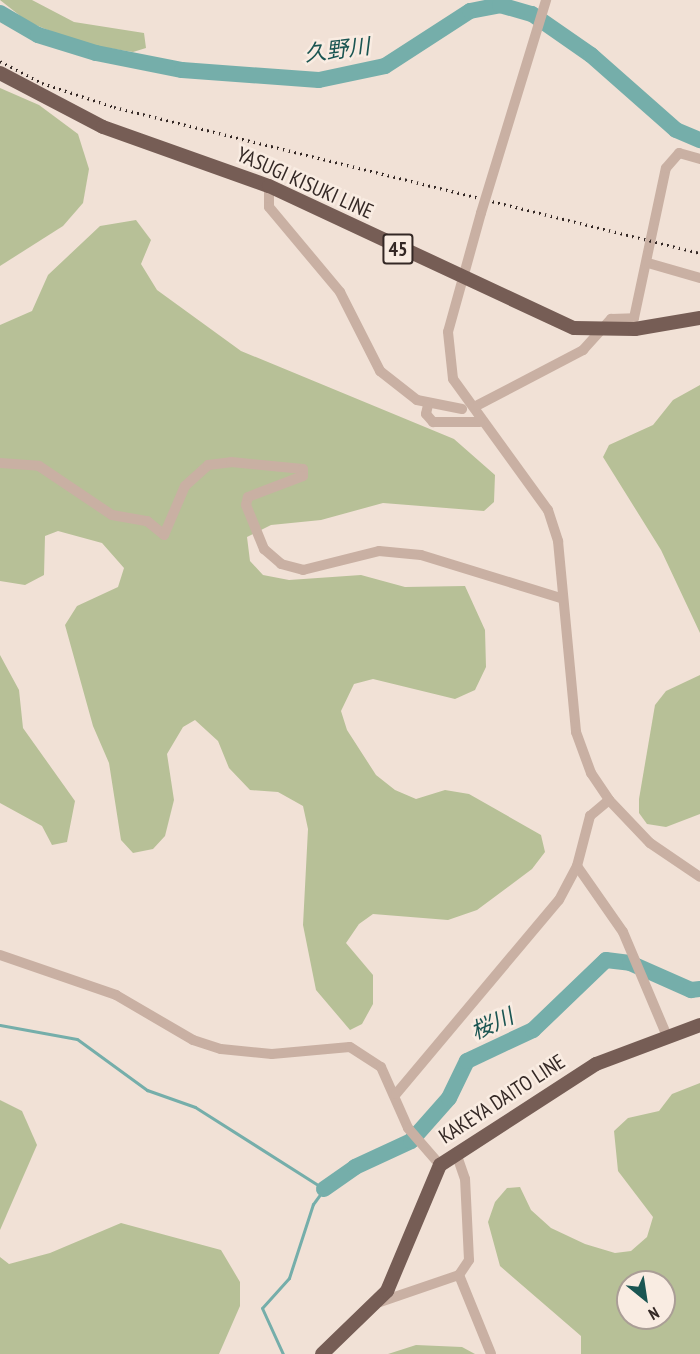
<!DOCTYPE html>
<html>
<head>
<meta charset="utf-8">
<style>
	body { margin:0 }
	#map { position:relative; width:700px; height:1354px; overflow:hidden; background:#f1e1d6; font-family:"PT Sans Narrow","Noto Sans JP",sans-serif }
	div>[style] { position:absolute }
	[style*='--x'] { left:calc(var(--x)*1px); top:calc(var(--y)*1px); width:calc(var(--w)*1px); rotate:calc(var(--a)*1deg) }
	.green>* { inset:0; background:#b7c097 }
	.stream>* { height:3px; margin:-1.5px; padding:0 1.5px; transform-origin:1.5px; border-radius:1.5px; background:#75aeaa }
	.river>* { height:16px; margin:-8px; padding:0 8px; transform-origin:8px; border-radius:8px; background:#75aeaa }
	.minor>* { height:10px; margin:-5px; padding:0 5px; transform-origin:5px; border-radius:5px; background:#c9b0a3 }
	.major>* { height:14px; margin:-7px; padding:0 7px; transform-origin:7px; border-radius:7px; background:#765d55 }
	.rail>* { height:3px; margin-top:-1.5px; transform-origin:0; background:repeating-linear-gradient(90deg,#342825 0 1.5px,transparent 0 6px) }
	.minor-bridge>* { height:10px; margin:-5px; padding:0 5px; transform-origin:5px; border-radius:5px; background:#c9b0a3 }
	span { translate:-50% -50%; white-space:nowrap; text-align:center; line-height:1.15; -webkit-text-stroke:5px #f9ece2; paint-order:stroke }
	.shield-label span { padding:2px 4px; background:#f9ece2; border:2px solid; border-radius:4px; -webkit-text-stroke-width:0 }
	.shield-label { font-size:20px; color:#342825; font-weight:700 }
	.street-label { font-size:21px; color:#342825 }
	.water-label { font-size:22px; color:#1a5552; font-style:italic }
	.north { position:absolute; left:616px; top:1270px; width:60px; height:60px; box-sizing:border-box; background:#f9ece2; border:2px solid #aa9e96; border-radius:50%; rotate:150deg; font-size:16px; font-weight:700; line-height:24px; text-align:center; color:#342825 }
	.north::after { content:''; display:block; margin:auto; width:21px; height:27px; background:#1a5552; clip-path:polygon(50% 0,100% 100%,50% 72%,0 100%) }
</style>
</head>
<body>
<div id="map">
	<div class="green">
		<i style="clip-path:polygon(0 0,32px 0,74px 22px,144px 33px,146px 48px,133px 52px,83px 44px,28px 22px)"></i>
		<i style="clip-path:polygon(0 88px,39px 105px,78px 134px,89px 169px,83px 203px,63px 226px,0 266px)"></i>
		<i style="clip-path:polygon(136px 220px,151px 240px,141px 264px,157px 290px,241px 351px,454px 439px,495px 475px,494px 502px,484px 511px,383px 503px,321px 520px,271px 525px,247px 537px,250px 561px,263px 575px,289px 580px,361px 575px,405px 587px,465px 586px,485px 630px,486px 667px,475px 690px,455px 699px,373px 679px,354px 684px,341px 711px,347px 730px,376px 775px,395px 790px,416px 799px,445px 790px,469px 794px,541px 835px,545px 852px,532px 869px,477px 910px,448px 920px,373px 914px,359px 924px,346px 943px,373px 975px,373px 1004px,362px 1024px,350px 1030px,316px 990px,303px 925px,308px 829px,303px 806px,278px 792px,250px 790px,229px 768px,218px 741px,195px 720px,183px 727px,167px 754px,174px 800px,165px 836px,153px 849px,133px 853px,121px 840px,109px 763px,93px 726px,65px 625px,77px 606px,118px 587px,124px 568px,102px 543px,58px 531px,45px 536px,44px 575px,25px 585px,0 581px,0 325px,32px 311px,48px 275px,100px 226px)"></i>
		<i style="clip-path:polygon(700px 385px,700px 633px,661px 550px,603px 457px,609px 445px,653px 425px,673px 400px)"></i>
		<i style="clip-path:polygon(0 655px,19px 690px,23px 728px,75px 801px,67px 842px,52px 845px,42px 826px,0 803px)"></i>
		<i style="clip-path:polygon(700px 675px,700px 814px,666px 827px,647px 824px,639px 813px,639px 799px,655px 705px,666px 691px)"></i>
		<i style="clip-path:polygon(evenodd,700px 1083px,700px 1354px,581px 1354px,581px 1336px,500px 1266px,488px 1222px,495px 1202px,507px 1188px,520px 1187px,531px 1210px,551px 1228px,585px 1244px,615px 1253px,631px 1251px,647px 1237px,653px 1217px,618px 1171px,614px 1131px,628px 1118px,659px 1111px,672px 1094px,700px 1083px,628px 1282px,664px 1282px,664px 1318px,628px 1318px,628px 1282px)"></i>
		<i style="clip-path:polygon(0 1100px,22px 1111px,37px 1145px,0 1230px)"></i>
		<i style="clip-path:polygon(121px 1223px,221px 1250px,240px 1282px,240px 1306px,219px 1354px,0 1354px,0 1257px,9px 1264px,50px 1253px)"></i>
		<i style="clip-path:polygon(416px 1345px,462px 1347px,475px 1354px,388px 1354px)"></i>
	</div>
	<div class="stream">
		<i style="--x:0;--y:1025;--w:78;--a:10.3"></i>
		<i style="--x:77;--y:1039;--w:87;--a:36.1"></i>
		<i style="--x:147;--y:1090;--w:51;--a:19.5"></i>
		<i style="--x:195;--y:1107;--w:153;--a:32.4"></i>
		<i style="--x:324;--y:1189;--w:19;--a:126"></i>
		<i style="--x:313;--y:1204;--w:78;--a:108"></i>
		<i style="--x:289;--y:1278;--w:40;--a:132"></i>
		<i style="--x:262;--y:1308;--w:51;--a:65.5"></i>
	</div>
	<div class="river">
		<i style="--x:0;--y:13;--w:44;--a:30.1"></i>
		<i style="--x:38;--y:35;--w:61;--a:17.2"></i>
		<i style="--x:96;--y:53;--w:88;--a:11.2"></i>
		<i style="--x:182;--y:70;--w:137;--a:4.2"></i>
		<i style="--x:319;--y:80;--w:67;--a:-12"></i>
		<i style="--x:385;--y:66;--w:101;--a:-32.9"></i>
		<i style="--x:470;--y:11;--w:31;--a:-11"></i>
		<i style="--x:500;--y:5;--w:33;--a:16"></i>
		<i style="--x:532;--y:14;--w:72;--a:34.8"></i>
		<i style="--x:591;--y:55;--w:113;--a:41.4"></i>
		<i style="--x:676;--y:130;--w:26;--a:23"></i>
		<i style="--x:324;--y:1189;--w:38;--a:-35"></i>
		<i style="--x:355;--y:1167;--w:62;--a:-24.9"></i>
		<i style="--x:411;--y:1141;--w:57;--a:-48.5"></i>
		<i style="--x:449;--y:1098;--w:41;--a:-64.1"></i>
		<i style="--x:467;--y:1061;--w:73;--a:-25.2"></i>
		<i style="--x:533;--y:1030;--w:101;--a:-43.8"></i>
		<i style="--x:606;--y:960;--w:24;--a:7"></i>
		<i style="--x:630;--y:963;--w:67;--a:23.9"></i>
		<i style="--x:691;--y:990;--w:9;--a:-6"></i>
	</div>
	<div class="minor">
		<i style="--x:269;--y:186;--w:21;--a:90"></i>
		<i style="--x:269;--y:207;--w:111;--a:50.1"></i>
		<i style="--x:340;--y:292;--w:89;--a:63.1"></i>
		<i style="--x:380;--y:371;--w:47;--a:38.1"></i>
		<i style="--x:417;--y:400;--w:46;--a:11.3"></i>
		<i style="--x:481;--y:213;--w:123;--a:105.5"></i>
		<i style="--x:448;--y:332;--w:47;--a:83.9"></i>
		<i style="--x:453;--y:379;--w:162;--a:54.1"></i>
		<i style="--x:548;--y:510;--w:33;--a:72"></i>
		<i style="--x:558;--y:541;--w:192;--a:84.6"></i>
		<i style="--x:576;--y:732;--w:44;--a:69.9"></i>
		<i style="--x:591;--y:773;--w:32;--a:56"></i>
		<i style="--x:609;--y:800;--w:59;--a:46.4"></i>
		<i style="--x:650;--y:843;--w:60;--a:34.2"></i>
		<i style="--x:648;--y:263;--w:54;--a:16.1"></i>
		<i style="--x:428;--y:405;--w:9;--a:103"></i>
		<i style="--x:426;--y:414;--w:11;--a:49"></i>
		<i style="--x:433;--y:422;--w:47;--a:0"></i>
		<i style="--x:478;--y:405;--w:119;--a:-27.6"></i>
		<i style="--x:583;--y:350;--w:42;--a:-47.9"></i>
		<i style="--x:611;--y:319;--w:23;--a:-2"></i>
		<i style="--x:634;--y:318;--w:153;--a:-78"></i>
		<i style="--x:666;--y:168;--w:20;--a:-49"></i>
		<i style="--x:679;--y:153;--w:22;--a:16"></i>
		<i style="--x:0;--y:463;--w:39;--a:4"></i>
		<i style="--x:39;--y:466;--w:88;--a:33.9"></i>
		<i style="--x:112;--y:515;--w:36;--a:10"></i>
		<i style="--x:147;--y:521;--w:22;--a:39"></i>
		<i style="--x:164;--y:535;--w:53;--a:-66.8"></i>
		<i style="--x:185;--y:486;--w:31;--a:-42"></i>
		<i style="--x:208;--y:465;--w:23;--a:-7"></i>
		<i style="--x:231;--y:462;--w:72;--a:5.6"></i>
		<i style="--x:303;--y:469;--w:7;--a:90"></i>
		<i style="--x:303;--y:476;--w:59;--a:159.1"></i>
		<i style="--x:248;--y:497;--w:8;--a:104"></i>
		<i style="--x:246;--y:505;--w:48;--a:67.8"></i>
		<i style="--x:264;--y:549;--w:23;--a:41"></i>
		<i style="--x:281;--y:564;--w:23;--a:15"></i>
		<i style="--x:303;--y:570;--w:78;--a:-14"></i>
		<i style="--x:379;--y:551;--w:42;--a:5.4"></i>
		<i style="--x:421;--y:555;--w:146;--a:17.1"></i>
		<i style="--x:577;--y:866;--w:80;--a:55.1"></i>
		<i style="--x:623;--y:932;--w:111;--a:67.1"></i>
		<i style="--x:0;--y:955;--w:123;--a:19"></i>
		<i style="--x:116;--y:995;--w:89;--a:30.3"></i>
		<i style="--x:193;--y:1040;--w:29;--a:18"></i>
		<i style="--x:221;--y:1049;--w:51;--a:5.6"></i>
		<i style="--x:272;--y:1054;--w:78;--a:-5.1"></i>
		<i style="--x:350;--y:1047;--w:37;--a:33"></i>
		<i style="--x:381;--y:1067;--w:67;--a:66.1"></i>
		<i style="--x:408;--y:1128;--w:49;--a:49.1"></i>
		<i style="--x:396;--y:1094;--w:253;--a:-50"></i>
		<i style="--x:559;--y:900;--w:38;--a:-62"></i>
		<i style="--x:577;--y:866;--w:52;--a:-75.4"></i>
		<i style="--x:590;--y:816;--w:25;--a:-40"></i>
		<i style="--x:459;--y:1275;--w:85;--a:67.9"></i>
		<i style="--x:380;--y:1302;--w:83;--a:-18.9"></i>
		<i style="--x:459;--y:1275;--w:18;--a:-56"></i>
		<i style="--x:469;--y:1260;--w:81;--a:-92.8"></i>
		<i style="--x:465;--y:1179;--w:28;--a:-109"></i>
	</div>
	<div class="major">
		<i style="--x:0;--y:73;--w:116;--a:27.7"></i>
		<i style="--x:103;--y:127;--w:176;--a:19.6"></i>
		<i style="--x:269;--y:186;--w:336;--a:25"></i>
		<i style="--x:574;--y:328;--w:61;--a:0.9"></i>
		<i style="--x:635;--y:329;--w:66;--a:-9.6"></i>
		<i style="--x:322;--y:1354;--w:91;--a:-44.1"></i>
		<i style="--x:387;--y:1291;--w:137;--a:-67.2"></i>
		<i style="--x:440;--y:1165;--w:186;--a:-32.9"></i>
		<i style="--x:596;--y:1064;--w:111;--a:-20.6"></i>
	</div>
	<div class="rail">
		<i style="--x:0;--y:61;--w:47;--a:27.6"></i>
		<i style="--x:42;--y:83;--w:76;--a:18.4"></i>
		<i style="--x:114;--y:107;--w:604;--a:13.99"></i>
	</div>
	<div class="minor-bridge">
		<i style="--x:481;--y:213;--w:223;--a:-73"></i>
	</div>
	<div class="shield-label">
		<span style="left:398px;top:249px">45</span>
	</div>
	<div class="street-label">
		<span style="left:305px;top:183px;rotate:24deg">YASUGI KISUKI LINE</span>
		<span style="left:502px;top:1099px;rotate:-33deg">KAKEYA DAITO LINE</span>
	</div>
	<div class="water-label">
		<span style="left:337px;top:50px;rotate:-7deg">久野川</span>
		<span style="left:492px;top:1024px;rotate:-24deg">桜川</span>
	</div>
	<div class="north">N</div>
</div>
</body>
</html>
